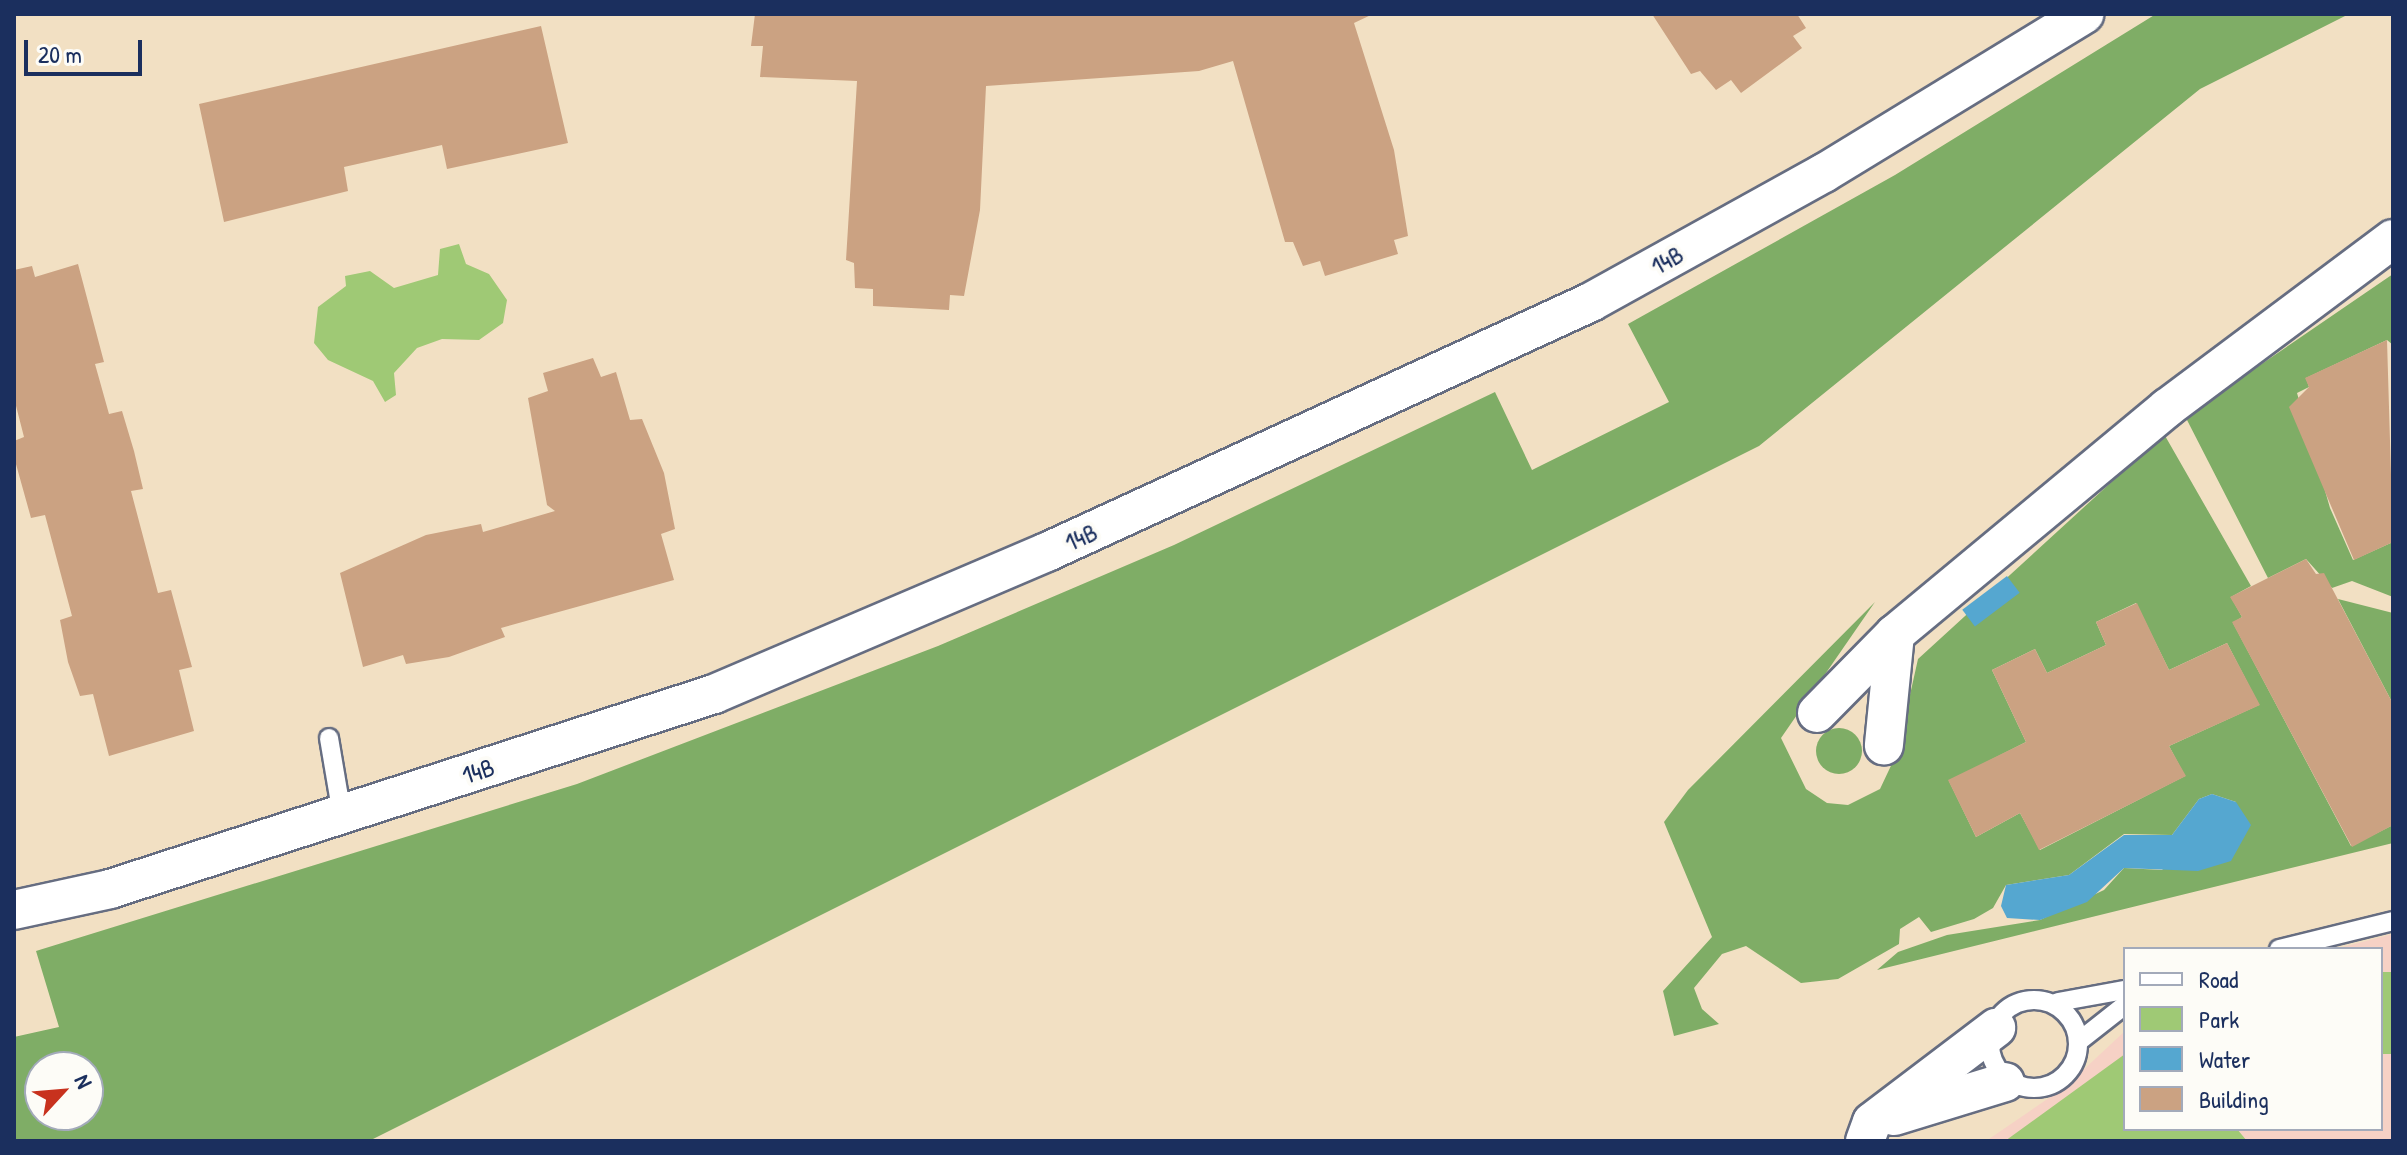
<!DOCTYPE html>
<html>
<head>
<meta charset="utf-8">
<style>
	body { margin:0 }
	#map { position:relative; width:2407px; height:1155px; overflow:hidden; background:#f2e0c3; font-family:"Patrick Hand",sans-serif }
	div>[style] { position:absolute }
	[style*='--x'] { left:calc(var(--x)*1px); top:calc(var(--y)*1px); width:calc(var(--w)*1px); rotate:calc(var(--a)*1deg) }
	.built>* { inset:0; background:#f6d1c5 }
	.green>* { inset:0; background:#9fc975; transform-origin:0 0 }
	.forest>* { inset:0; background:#7fad66 }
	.round { border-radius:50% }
	.water>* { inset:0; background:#55a7d0; transform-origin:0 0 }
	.building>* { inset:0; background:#cba282 }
	.roads { filter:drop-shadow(2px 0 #666d81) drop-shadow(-2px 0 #666d81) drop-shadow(0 2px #666d81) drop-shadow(0 -2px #666d81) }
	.lane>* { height:18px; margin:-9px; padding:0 9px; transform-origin:9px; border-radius:9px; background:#fff }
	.lane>.ring { margin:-9px; padding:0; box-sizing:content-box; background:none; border:18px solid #fff; border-radius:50% }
	.street>* { height:38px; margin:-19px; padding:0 19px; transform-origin:19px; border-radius:19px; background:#fff }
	span { translate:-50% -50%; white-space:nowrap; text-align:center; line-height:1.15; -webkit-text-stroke:8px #fdfcf7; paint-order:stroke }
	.street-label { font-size:26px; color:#1b2f5e }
	.frame { position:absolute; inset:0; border:16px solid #1b2f5e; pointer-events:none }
	.legend { position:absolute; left:2123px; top:947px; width:260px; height:184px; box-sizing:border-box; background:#fdfcf7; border:2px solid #a3aaba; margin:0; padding:10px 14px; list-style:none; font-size:24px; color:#1b2f5e }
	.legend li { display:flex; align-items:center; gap:16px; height:40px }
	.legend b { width:40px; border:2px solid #a3aaba }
	.north { position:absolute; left:24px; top:1051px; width:80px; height:80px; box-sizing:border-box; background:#fdfcf7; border:2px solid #a3aaba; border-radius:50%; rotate:64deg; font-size:22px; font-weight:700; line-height:32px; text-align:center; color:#1b2f5e }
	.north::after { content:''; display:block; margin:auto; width:28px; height:36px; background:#c8321e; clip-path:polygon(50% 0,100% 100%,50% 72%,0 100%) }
	.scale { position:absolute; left:24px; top:40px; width:118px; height:36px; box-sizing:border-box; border:4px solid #1b2f5e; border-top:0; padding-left:10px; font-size:24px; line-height:28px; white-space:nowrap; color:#1b2f5e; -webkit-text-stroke:6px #fdfcf7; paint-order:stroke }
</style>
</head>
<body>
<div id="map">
	<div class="built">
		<i style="clip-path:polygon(2393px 934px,2393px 1141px,1986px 1141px,2065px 1087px,2125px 1031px,2125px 1129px,2381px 1129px,2381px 949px,2335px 949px)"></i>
	</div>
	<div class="green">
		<i style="clip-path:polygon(459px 244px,466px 264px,489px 274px,507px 300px,503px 323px,479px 340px,442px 339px,417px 348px,394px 373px,396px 395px,385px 402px,373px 381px,328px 360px,314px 343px,318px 307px,346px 286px,345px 276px,370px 271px,394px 288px,438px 275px,440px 249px)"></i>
		<i style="left:2393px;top:972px;width:82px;height:12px;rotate:90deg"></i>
		<i style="clip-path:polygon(2125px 1054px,2125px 1129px,2237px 1129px,2247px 1141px,2005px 1141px)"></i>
	</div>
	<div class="forest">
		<i style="clip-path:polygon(evenodd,2156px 14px,2349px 14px,2200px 89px,1759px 446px,369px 1141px,14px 1141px,14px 1037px,59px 1027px,36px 951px,577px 784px,938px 646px,1174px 545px,1495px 392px,1532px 470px,1669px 402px,1628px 324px,1895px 175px,2156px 14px,88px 1067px,88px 1115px,40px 1115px,40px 1067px,88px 1067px)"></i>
		<i style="clip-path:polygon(2393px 274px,2393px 345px,2387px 340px,2306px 378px,2309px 387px,2297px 393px,2330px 508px,2353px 560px,2393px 542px,2393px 597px,2352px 581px,2332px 588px,2306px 559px,2268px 578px,2187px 420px,2190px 413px)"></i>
		<i style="clip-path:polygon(evenodd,2164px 434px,2251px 586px,2231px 597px,2242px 617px,2233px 623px,2351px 846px,2393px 825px,2393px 843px,1877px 970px,1898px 952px,1947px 935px,2040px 920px,2104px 890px,2124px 868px,2162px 870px,2236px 802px,2212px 794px,2199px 799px,2172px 835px,2124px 834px,2069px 875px,2006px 885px,1993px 908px,1974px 919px,1931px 932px,1919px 917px,1900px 929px,1899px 944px,1838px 979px,1801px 983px,1746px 946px,1722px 954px,1694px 988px,1702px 1009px,1719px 1024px,1674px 1036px,1663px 991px,1712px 937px,1664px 822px,1688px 790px,1875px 602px,1781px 738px,1806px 789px,1827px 803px,1848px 805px,1880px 789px,1897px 753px,1918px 659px,2164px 434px,2136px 603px,2169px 670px,2227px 643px,2259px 705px,2169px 746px,2185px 776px,2040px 850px,2020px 813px,1976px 837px,1949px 781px,2026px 742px,1992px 670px,2035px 649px,2047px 673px,2106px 645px,2096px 622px,2136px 603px)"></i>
		<i style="clip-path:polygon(2338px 599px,2393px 613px,2393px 704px)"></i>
		<i class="round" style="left:1816px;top:728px;width:46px;height:46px"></i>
	</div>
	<div class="water">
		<i style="left:2007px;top:576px;width:21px;height:56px;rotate:53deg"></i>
		<i style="clip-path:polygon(2212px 794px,2236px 802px,2251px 825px,2231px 861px,2198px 871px,2124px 868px,2087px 902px,2040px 920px,2007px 918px,2001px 906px,2006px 885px,2069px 875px,2124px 835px,2172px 835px,2199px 799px)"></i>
	</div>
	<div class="building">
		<i style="clip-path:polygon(755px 14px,1373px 14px,1354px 23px,1394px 150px,1408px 236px,1394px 240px,1398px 254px,1325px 276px,1320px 261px,1303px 266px,1293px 242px,1285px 242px,1233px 61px,1199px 71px,986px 86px,980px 210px,964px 296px,950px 295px,949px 310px,873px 306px,873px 289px,855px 288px,854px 263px,846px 260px,857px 81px,760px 77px,763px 46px,751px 46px)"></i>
		<i style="clip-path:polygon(1652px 14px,1797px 14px,1806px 28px,1793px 36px,1802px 48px,1741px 93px,1731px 80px,1716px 90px,1700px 71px,1691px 74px)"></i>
		<i style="clip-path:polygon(541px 26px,568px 143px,447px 169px,442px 145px,344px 167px,348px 191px,224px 222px,199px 104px)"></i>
		<i style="clip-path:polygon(78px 264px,104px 362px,95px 364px,109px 414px,122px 411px,134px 451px,143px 489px,131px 491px,158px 593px,171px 590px,192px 667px,179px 670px,194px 731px,109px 756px,93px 694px,80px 696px,68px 662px,60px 620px,72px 616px,45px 515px,31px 518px,14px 457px,14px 441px,24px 437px,14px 398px,14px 270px,32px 266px,35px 277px)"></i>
		<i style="clip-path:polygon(2387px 340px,2393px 542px,2354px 560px,2289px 407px,2309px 387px,2305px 378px)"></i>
		<i style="clip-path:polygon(593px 358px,601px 377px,616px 372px,630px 420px,642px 419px,664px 473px,675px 529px,661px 534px,674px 580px,501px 628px,505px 637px,449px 657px,406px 664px,403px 655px,363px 667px,340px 573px,426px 535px,481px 524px,483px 532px,555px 511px,547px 505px,528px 398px,548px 391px,543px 373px)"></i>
		<i style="clip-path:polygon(2306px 559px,2316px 574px,2324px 573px,2393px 704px,2393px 825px,2352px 847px,2232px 622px,2242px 617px,2230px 597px)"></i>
		<i style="clip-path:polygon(2137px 603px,2169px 670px,2227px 643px,2260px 705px,2169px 746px,2186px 776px,2039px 850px,2020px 813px,1976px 837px,1948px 780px,2026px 742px,1992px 670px,2035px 649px,2047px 673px,2106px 645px,2096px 622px)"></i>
	</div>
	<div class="roads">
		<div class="lane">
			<i style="--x:329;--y:738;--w:78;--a:80.4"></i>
			<i style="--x:2279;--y:949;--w:117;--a:-13.8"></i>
			<i class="ring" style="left:1990px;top:1000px;width:70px;height:70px"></i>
			<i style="--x:2058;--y:1002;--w:68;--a:-10.2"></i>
			<i style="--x:2078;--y:1042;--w:60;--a:-38.2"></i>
		</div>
		<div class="street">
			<i style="--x:1895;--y:634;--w:354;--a:-39.7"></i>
			<i style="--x:2167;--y:408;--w:282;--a:-36.8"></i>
			<i style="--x:1817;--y:713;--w:111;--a:-45.4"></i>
			<i style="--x:1895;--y:634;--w:112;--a:95.7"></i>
			<i style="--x:14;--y:910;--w:98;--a:-12.3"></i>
			<i style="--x:110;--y:889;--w:635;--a:-17.89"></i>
			<i style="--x:714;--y:694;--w:362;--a:-23.1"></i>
			<i style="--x:1047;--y:552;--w:599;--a:-24.68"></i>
			<i style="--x:1591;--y:302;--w:266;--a:-29"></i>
			<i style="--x:1824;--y:173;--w:305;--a:-31.4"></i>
			<i style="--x:1894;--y:1116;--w:116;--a:-17"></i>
			<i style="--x:1865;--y:1141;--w:20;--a:-70"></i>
			<i style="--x:1872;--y:1122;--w:156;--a:-37.2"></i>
		</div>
	</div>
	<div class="street-label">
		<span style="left:1667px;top:260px;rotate:-29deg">14B</span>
		<span style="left:1081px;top:537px;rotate:-24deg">14B</span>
		<span style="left:478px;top:771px;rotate:-18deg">14B</span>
	</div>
	<div class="frame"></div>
	<ul class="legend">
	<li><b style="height:10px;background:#fff"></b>Road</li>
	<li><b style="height:22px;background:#9fc975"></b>Park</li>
	<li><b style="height:22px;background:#55a7d0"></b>Water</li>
	<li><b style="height:22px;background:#cba282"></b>Building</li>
	</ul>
	<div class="north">N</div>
	<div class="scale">20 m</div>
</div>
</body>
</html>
